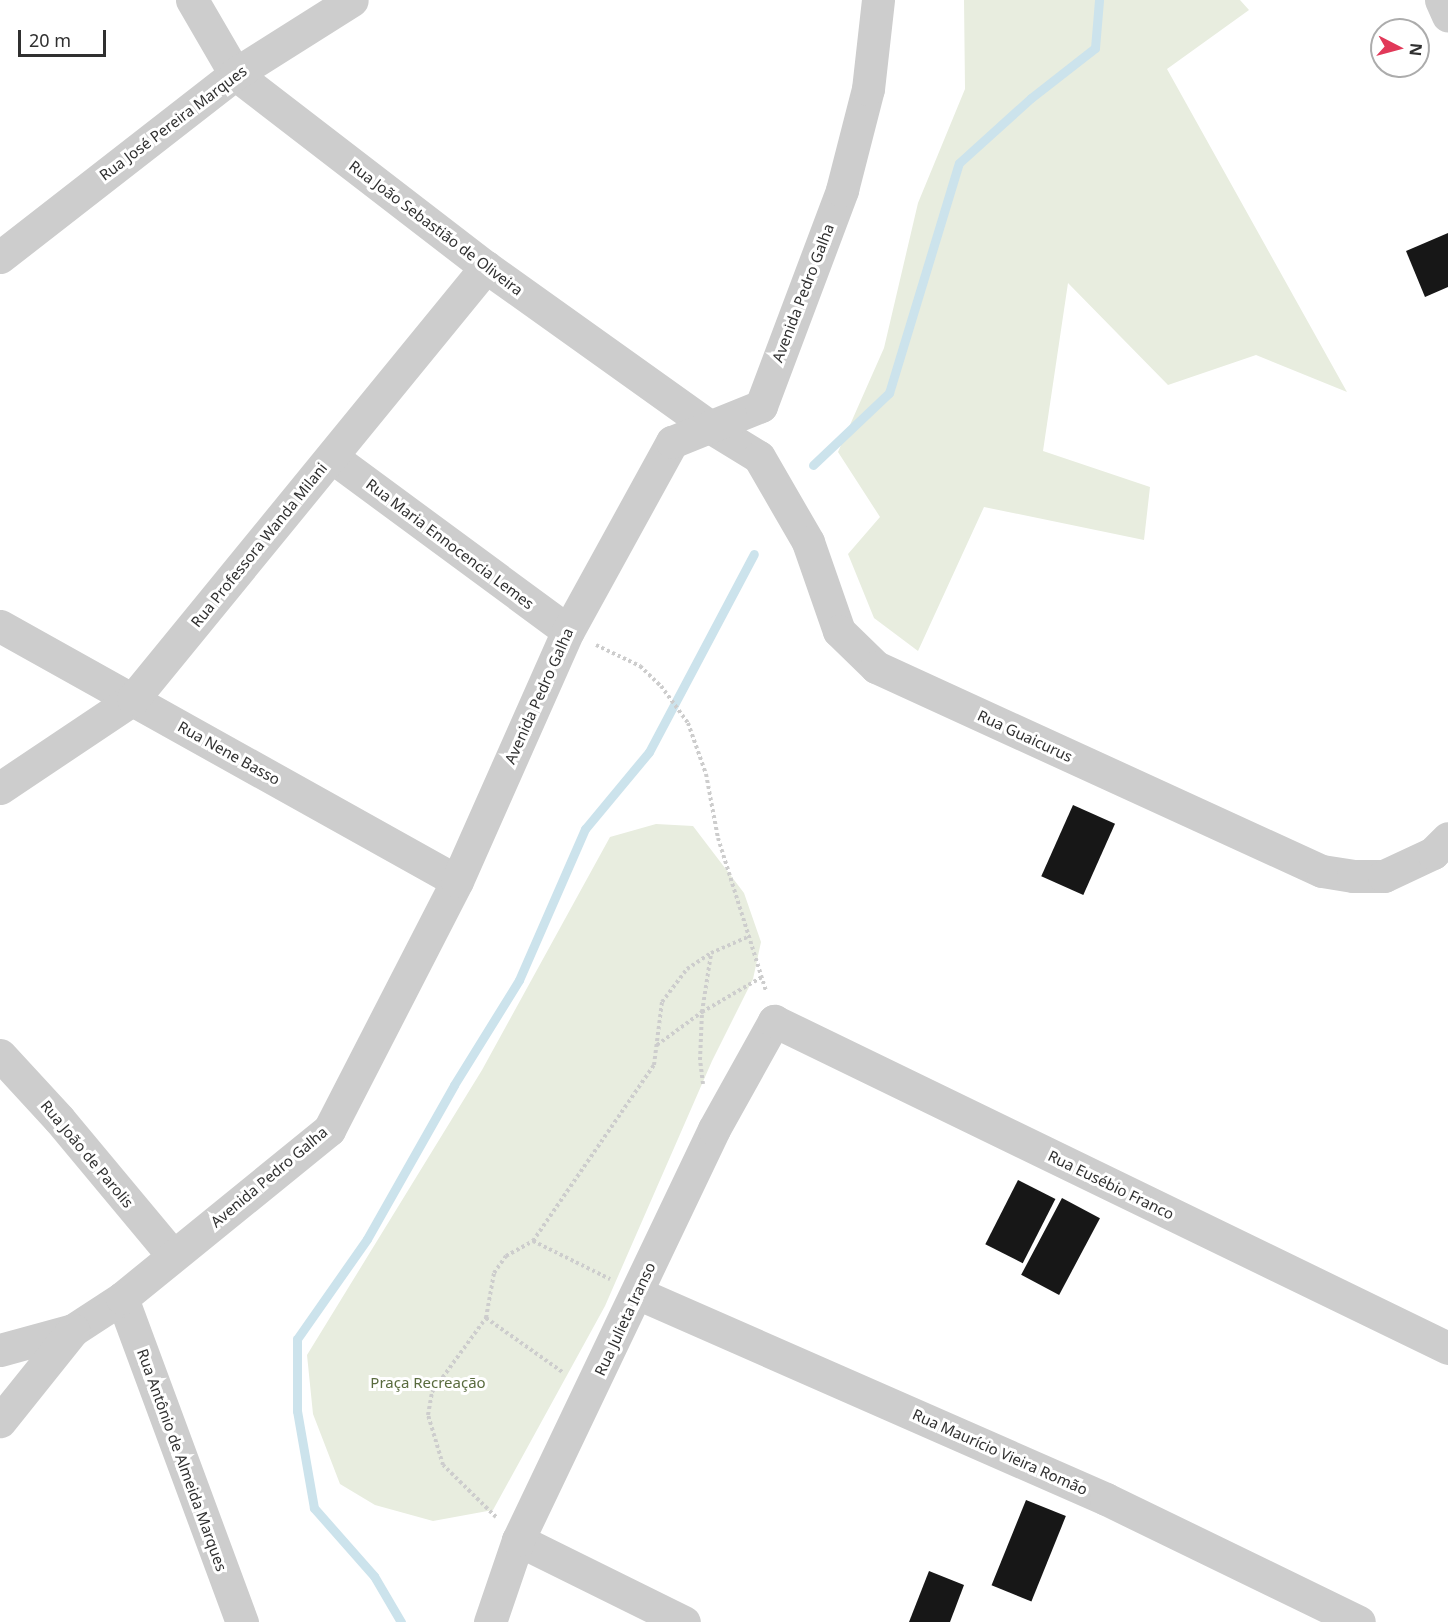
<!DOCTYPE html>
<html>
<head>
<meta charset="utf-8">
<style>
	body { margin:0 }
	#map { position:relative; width:1448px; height:1622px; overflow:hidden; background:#fff; font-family:"Noto Sans",sans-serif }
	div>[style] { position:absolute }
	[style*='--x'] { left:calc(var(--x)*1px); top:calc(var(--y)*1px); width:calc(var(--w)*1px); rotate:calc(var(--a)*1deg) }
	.green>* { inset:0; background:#e8eddf }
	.stream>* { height:9px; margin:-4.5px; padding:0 4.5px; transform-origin:4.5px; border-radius:4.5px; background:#cce3ec }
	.building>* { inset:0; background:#171717; transform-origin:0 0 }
	.path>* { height:4px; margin-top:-2px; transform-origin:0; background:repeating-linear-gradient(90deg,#cdcdcd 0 3px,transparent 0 6px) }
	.minor>* { height:33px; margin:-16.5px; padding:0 16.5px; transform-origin:16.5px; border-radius:16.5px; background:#cdcdcd }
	span { translate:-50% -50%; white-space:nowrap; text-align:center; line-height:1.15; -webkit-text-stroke:6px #fff; paint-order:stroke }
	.street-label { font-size:15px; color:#303030 }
	.park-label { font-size:15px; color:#596b3e }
	.north { position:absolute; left:1370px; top:18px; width:60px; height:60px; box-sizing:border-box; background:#fff; border:2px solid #acacac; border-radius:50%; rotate:96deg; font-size:16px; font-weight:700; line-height:24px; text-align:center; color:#303030 }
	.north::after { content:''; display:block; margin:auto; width:21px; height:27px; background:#e13959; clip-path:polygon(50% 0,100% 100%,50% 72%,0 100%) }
	.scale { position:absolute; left:18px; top:30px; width:88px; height:27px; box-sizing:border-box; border:3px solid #303030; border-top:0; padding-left:8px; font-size:18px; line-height:21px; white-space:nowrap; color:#303030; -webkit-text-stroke:4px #fff; paint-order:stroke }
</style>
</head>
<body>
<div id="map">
	<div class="green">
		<i style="clip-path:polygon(964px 0,1240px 0,1249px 10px,1167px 69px,1347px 392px,1256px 355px,1168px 385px,1068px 283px,1043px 451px,1150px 487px,1144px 540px,984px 507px,918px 651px,874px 618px,848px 554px,880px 517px,838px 452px,884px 348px,918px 203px,965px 89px)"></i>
		<i style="clip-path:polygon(656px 824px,693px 826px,744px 893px,761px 942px,753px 979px,712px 1061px,605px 1306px,493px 1510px,433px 1521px,375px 1505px,340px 1484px,313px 1414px,307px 1355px,482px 1070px,610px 837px)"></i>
	</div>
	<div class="stream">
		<i style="--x:813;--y:465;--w:105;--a:-43.5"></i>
		<i style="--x:889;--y:393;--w:240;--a:-73.1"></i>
		<i style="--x:959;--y:163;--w:97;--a:-42.1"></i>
		<i style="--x:1031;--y:98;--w:81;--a:-38"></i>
		<i style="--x:1095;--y:48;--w:48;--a:-85.2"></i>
		<i style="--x:401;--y:1622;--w:53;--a:-120.4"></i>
		<i style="--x:374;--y:1576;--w:91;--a:-131.4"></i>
		<i style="--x:314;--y:1508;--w:98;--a:-99.9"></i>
		<i style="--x:297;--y:1411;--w:72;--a:-90"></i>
		<i style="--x:297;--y:1339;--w:122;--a:-55"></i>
		<i style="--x:367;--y:1239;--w:177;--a:-60.5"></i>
		<i style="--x:454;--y:1085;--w:123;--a:-58.2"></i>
		<i style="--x:519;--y:980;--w:165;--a:-66.4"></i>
		<i style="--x:585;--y:829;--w:100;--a:-50.3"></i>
		<i style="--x:649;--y:752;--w:224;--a:-62.1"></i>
	</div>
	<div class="building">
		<i style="clip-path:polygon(1448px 233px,1448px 287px,1425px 297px,1406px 251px)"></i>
		<i style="left:1073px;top:805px;width:46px;height:78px;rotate:24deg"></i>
		<i style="left:1018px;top:1180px;width:42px;height:72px;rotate:27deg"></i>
		<i style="left:1062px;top:1198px;width:43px;height:87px;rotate:28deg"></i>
		<i style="left:1026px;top:1500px;width:43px;height:92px;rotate:22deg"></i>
		<i style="clip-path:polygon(929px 1571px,964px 1585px,950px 1622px,909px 1622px)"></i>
	</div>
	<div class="path">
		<i style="--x:596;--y:645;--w:49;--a:25.5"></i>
		<i style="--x:640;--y:666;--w:29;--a:44"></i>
		<i style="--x:661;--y:686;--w:46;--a:53.9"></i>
		<i style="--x:688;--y:723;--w:54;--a:70.6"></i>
		<i style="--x:706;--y:774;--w:65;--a:79.4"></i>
		<i style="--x:718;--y:838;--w:160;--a:72.6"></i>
		<i style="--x:657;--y:1045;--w:56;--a:-36.3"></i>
		<i style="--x:702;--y:1012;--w:69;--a:-30.3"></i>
		<i style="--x:703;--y:1084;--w:24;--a:-97"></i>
		<i style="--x:700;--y:1060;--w:48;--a:-87.6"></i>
		<i style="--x:702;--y:1012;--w:59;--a:-81.2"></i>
		<i style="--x:533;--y:1241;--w:86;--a:26.3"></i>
		<i style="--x:486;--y:1318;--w:95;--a:35.2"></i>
		<i style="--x:496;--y:1517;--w:74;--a:-135.5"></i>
		<i style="--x:443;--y:1465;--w:52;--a:-106.7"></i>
		<i style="--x:428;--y:1415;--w:23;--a:-80"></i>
		<i style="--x:432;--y:1392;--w:92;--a:-53.9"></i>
		<i style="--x:486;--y:1318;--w:46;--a:-79.9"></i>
		<i style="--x:494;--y:1273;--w:21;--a:-55"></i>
		<i style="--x:506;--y:1256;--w:31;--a:-29"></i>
		<i style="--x:533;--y:1241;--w:214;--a:-55.5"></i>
		<i style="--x:654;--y:1065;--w:64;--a:-82.8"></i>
		<i style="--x:662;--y:1002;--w:41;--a:-52.9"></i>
		<i style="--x:687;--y:969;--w:29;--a:-34"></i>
		<i style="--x:711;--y:953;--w:43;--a:-23.6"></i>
	</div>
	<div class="minor">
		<i style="--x:192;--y:0;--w:86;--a:59.8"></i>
		<i style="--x:235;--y:74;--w:317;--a:37.6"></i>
		<i style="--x:486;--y:267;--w:275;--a:35.5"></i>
		<i style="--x:710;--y:427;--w:57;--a:31.5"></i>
		<i style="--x:759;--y:457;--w:98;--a:60"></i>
		<i style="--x:808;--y:542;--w:94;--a:70.8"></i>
		<i style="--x:839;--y:631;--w:52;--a:44.2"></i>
		<i style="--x:876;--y:667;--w:490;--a:24.6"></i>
		<i style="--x:1322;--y:871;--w:31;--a:9"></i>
		<i style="--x:1353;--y:876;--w:31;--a:0"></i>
		<i style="--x:1384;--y:876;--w:54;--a:-25.1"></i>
		<i style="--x:1433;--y:853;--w:21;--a:-45"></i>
		<i style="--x:1441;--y:0;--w:17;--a:66"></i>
		<i style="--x:0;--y:257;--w:298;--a:-37.9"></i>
		<i style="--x:235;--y:74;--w:138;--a:-32.3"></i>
		<i style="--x:332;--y:457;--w:293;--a:36.4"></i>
		<i style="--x:0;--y:626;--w:523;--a:29.16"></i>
		<i style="--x:0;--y:788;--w:160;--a:-33.8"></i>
		<i style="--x:133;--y:699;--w:558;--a:-50.75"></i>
		<i style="--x:0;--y:1055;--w:87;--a:47.3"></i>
		<i style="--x:59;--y:1119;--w:178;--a:50.2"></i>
		<i style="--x:637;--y:1293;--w:512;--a:23.71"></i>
		<i style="--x:1106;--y:1499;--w:281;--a:25.9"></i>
		<i style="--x:122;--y:1298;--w:346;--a:69.7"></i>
		<i style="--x:73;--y:1330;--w:59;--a:-33.1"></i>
		<i style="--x:122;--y:1298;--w:267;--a:-39.1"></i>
		<i style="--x:329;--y:1130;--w:280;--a:-62.8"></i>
		<i style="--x:457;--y:881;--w:274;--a:-66.1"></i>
		<i style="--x:568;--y:631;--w:216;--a:-61.2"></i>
		<i style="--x:672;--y:442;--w:96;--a:-22"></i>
		<i style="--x:761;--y:406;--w:231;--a:-69.4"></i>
		<i style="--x:842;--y:190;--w:104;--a:-75.6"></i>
		<i style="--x:868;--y:89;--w:90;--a:-83.6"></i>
		<i style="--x:0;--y:1350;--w:76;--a:-15.3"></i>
		<i style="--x:73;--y:1330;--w:117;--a:128.7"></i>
		<i style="--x:518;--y:1540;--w:185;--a:26.3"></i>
		<i style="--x:490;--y:1622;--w:87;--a:-71.1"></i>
		<i style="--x:518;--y:1540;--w:455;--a:-64.5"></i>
		<i style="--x:714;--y:1129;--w:124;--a:-60.9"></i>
		<i style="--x:774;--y:1021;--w:749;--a:25.88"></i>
	</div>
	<div class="street-label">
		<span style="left:173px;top:123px;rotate:-37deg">Rua José Pereira Marques</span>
		<span style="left:436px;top:228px;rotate:37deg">Rua João Sebastião de Oliveira</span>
		<span style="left:803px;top:293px;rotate:-69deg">Avenida Pedro Galha</span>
		<span style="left:450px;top:544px;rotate:37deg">Rua Maria Ennocencia Lemes</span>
		<span style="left:259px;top:545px;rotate:-51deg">Rua Professora Wanda Milani</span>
		<span style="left:539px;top:696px;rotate:-66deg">Avenida Pedro Galha</span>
		<span style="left:1025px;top:736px;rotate:25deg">Rua Guaicurus</span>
		<span style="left:229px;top:753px;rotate:29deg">Rua Nene Basso</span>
		<span style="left:87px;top:1154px;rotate:50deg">Rua João de Parolis</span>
		<span style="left:269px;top:1177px;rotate:-40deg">Avenida Pedro Galha</span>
		<span style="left:1111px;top:1185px;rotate:26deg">Rua Eusébio Franco</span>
		<span style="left:625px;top:1319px;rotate:-65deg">Rua Julieta Iranso</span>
		<span style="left:1000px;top:1452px;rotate:24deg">Rua Maurício Vieira Romão</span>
		<span style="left:182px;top:1460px;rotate:70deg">Rua Antônio de Almeida Marques</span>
	</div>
	<div class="park-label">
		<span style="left:428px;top:1383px">Praça Recreação</span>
	</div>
	<div class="north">N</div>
	<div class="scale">20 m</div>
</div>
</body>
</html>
